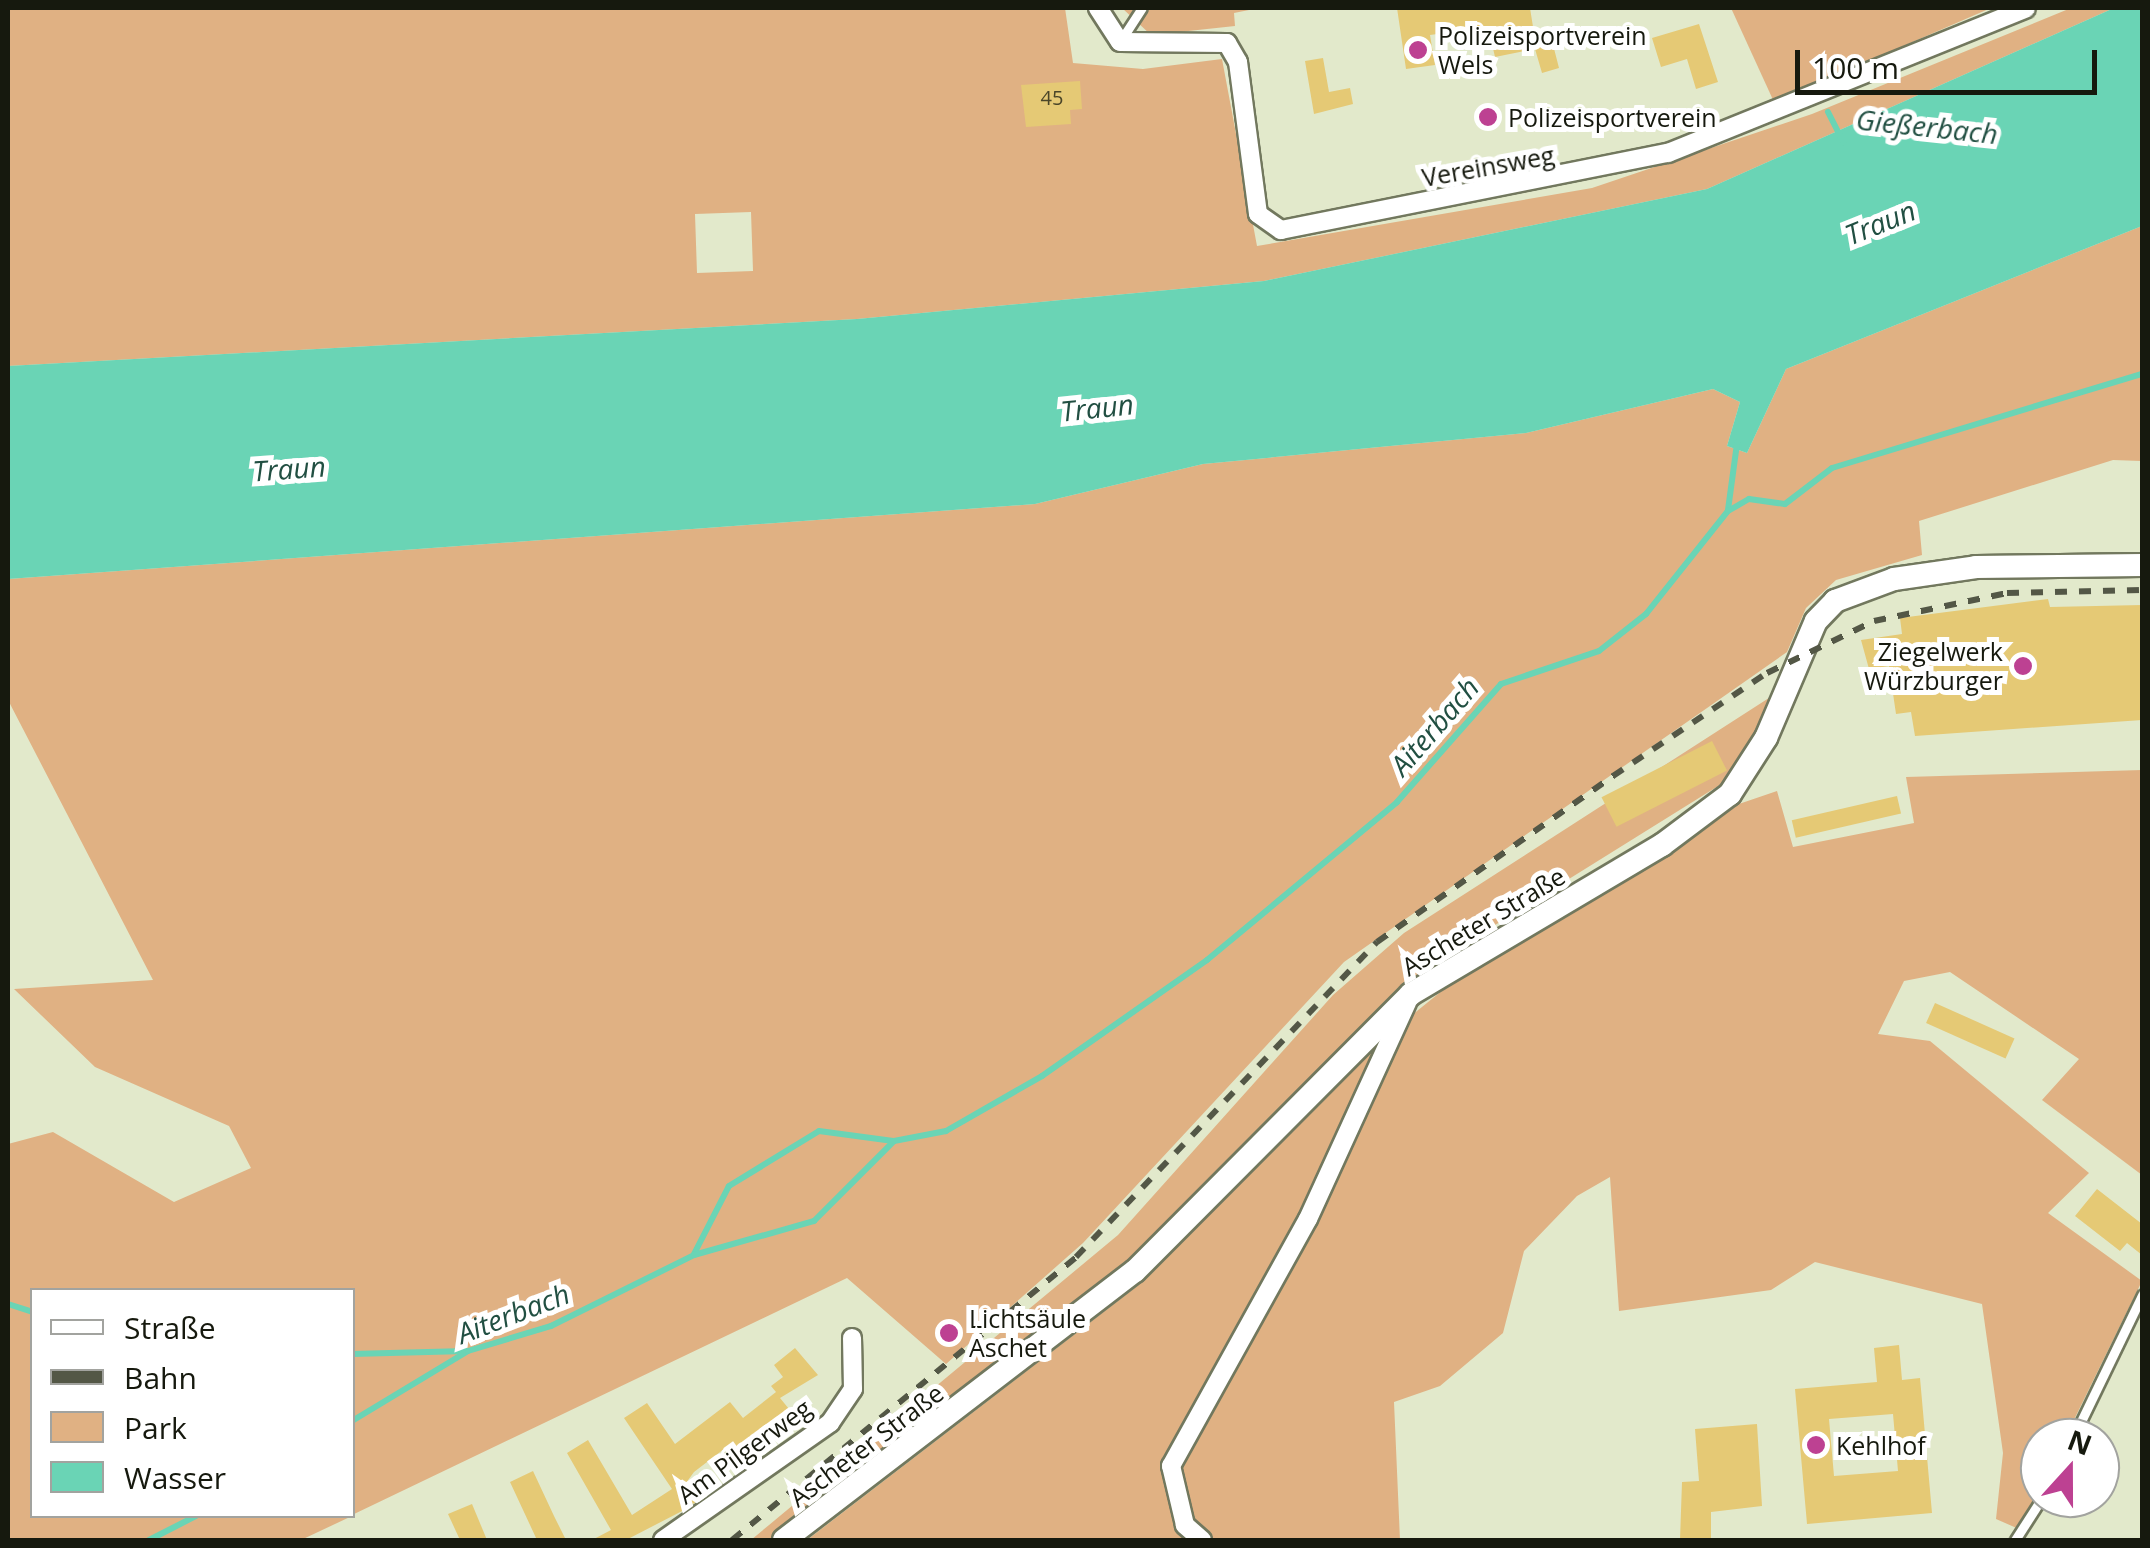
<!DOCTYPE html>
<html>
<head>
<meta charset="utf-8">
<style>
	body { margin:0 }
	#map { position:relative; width:2150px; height:1548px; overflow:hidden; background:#e2e9cb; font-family:"Open Sans",sans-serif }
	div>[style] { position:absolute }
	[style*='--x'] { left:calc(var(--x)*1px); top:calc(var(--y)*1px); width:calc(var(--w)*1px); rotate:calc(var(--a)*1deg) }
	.green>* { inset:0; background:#e0b183 }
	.water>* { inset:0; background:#6ad4b5 }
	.stream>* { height:6px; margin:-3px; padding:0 3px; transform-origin:3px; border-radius:3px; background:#6ad4b5 }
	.building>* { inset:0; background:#e5c975; transform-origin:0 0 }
	.roads { filter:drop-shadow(2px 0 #72785e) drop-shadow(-2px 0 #72785e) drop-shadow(0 2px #72785e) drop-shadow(0 -2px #72785e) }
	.lane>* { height:9px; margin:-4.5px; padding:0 4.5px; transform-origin:4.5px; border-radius:4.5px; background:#fff }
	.street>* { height:18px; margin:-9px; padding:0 9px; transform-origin:9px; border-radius:9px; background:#fff }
	.secondary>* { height:22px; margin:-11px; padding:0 11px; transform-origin:11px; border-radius:11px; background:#fff }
	.rail>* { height:6px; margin-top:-3px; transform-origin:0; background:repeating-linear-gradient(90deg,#535746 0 12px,transparent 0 24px) }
	.dots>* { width:28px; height:28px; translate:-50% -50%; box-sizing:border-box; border:5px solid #fff; border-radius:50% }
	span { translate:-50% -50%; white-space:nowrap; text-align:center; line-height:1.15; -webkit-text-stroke:10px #fff; paint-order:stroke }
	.number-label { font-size:20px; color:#4a4528 }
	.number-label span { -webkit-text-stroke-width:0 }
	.poi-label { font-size:25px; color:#16190e }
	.left { translate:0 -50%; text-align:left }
	.right { translate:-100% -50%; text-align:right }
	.street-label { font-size:25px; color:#16190e }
	.water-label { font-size:28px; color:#214f42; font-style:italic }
	.frame { position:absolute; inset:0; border:10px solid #16190e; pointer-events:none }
	.legend { position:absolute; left:30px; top:1288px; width:325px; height:230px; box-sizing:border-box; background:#fff; border:2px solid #a2a39f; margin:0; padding:12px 18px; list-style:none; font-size:30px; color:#16190e }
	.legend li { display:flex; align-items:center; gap:20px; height:50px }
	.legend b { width:50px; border:2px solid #a2a39f }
	.north { position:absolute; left:2020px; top:1418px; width:100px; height:100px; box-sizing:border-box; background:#fff; border:2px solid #a2a39f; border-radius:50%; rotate:21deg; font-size:28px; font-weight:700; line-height:40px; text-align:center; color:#16190e }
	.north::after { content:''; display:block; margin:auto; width:35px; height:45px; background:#bd4192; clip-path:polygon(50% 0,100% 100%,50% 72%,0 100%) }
	.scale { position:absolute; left:1795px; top:50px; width:302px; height:45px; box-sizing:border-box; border:5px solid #16190e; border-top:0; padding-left:12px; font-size:30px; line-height:35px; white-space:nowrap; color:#16190e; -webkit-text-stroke:8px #fff; paint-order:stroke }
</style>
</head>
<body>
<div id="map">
	<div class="green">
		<i style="clip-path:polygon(evenodd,8px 8px,1065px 8px,1073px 63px,1143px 69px,1222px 59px,1257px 246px,1592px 188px,1812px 114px,2071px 8px,2114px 8px,1707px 189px,1264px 281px,857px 319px,8px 366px,8px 8px,751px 212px,753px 271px,697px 273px,695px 214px,751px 212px)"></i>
		<i style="clip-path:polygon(1122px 8px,1259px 8px,1234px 13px,1235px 26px,1151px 35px)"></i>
		<i style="clip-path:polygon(1731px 8px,1991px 8px,1774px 102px)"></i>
		<i style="clip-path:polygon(2142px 226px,2142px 461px,2113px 460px,1919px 521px,1922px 555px,1836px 580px,1806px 608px,1787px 652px,1344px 962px,1083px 1243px,946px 1364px,847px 1278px,352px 1515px,352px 1290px,32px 1290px,32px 1516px,352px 1516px,301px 1540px,8px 1540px,8px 1144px,53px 1132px,174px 1202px,251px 1168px,229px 1126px,95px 1067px,14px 989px,153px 980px,8px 700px,8px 579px,1035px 504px,1203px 464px,1526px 433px,1713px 389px,1740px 402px,1727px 446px,1747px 453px,1786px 369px)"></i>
		<i style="clip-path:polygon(1772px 696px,1752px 748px,1723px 783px,1426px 968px,1104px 1285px,837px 1492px,768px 1540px,751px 1540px,1118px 1235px,1333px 995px,1404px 933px)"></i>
		<i style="clip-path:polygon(2142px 770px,2142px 1175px,2042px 1100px,2079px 1059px,1950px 972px,1904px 981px,1878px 1034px,1930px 1041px,2089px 1173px,2048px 1213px,2142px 1281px,2065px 1438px,2040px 1438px,2042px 1498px,2028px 1533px,1996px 1519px,2003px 1453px,1982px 1304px,1815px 1262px,1771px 1290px,1619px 1311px,1610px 1177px,1577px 1196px,1524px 1251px,1503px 1333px,1440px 1386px,1394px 1402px,1400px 1540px,807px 1540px,1136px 1287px,1380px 1041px,1459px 977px,1733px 806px,1777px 791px,1793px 847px,1914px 823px,1906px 777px)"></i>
	</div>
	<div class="water">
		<i style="clip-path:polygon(2114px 8px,2142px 8px,2142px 226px,1786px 369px,1747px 453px,1727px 446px,1740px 402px,1713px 389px,1526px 433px,1203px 464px,1035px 504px,8px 579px,8px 366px,857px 319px,1264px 281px,1707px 189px)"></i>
	</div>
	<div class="stream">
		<i style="--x:1828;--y:112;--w:34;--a:63"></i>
		<i style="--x:1728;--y:510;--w:68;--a:-82.3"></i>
		<i style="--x:694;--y:1254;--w:76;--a:-62.8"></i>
		<i style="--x:729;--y:1186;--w:105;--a:-31.4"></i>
		<i style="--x:819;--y:1131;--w:75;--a:7.7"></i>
		<i style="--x:8;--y:1304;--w:25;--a:18"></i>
		<i style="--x:352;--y:1354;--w:114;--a:-1.5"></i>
		<i style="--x:352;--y:1421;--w:135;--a:-31.1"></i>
		<i style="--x:468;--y:1351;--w:87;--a:-16.8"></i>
		<i style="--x:551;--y:1326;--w:160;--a:-26.4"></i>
		<i style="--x:694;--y:1255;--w:125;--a:-15.8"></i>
		<i style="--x:814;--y:1221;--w:113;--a:-45"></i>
		<i style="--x:894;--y:1141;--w:53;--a:-10.9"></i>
		<i style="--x:946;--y:1131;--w:111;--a:-29.8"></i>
		<i style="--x:1042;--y:1076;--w:202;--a:-35.1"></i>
		<i style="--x:1207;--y:960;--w:247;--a:-39.7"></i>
		<i style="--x:1397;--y:802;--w:157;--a:-48.6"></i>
		<i style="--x:1501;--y:684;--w:103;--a:-18.6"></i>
		<i style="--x:1599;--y:651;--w:60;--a:-38.2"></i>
		<i style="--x:1646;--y:614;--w:132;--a:-51.5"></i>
		<i style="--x:1728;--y:511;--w:24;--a:-30"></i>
		<i style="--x:1749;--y:499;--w:36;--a:8"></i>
		<i style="--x:1785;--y:504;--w:59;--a:-37.5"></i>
		<i style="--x:1832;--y:468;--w:324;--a:-16.9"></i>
		<i style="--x:149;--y:1540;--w:53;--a:-27.1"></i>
	</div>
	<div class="building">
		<i style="clip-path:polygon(1397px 8px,1530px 8px,1534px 33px,1549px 29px,1559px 68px,1542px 73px,1535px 49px,1495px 57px,1488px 27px,1430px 35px,1435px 65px,1406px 69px)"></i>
		<i style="clip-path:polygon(1699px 24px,1718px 82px,1696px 89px,1687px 59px,1661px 67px,1652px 38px)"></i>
		<i style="clip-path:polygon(1323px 58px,1329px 92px,1350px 88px,1353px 104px,1314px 114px,1305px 61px)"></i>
		<i style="clip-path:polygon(1080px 81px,1082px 109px,1070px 110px,1071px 124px,1026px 127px,1021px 85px)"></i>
		<i style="clip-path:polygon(2048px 599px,2050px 607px,2142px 605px,2142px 720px,1915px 736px,1911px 712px,1896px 714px,1889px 666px,1869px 669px,1861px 640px,1902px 634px,1900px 618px)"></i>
		<i style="left:1712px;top:741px;width:33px;height:124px;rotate:63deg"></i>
		<i style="left:1897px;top:796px;width:18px;height:108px;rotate:77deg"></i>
		<i style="left:1935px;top:1003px;width:87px;height:22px;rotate:24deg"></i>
		<i style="clip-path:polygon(2097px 1189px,2142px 1224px,2142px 1255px,2127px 1243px,2120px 1251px,2075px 1216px)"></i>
		<i style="clip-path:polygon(evenodd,1899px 1345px,1902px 1380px,1920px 1378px,1932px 1513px,1807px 1524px,1795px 1389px,1877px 1382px,1874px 1348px,1899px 1345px,1893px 1414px,1898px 1471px,1834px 1476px,1829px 1419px,1893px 1414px)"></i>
		<i style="clip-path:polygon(795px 1348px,818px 1375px,780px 1398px,798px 1420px,735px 1464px,724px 1449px,694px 1472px,686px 1483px,697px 1501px,686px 1509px,626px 1540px,592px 1540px,611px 1530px,567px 1453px,588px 1440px,632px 1515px,672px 1489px,624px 1418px,647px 1403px,675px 1444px,730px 1402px,743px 1418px,776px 1392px,771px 1386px,783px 1377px,774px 1365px)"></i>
		<i style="clip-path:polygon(1757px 1424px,1762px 1506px,1711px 1512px,1711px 1540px,1680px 1540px,1682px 1482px,1699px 1481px,1695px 1429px)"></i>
		<i style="clip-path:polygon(533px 1471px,554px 1516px,566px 1540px,537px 1540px,510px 1482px)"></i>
		<i style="clip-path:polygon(472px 1504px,487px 1540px,460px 1540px,448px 1514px)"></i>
	</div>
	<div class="roads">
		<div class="lane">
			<i style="--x:1121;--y:40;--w:38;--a:-57"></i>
			<i style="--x:2073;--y:1438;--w:159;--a:-64.2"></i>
			<i style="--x:2015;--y:1540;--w:50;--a:-57.3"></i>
		</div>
		<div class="street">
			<i style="--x:1098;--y:8;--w:40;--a:57.1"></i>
			<i style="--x:1120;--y:42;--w:107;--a:0.5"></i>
			<i style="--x:1227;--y:43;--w:22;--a:60"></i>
			<i style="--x:1238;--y:62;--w:153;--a:82.5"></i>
			<i style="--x:1258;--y:214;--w:28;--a:35"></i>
			<i style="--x:1281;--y:230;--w:395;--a:-11.3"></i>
			<i style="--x:1668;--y:153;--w:386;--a:-22"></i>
			<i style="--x:663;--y:1540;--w:204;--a:-35"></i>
			<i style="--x:830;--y:1423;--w:41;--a:-55.9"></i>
			<i style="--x:853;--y:1389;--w:51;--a:-91.1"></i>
			<i style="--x:1202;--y:1540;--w:23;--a:-139"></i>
			<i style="--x:1185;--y:1525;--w:61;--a:-103.3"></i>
			<i style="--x:1171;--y:1466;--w:282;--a:-61"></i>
			<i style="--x:1308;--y:1219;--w:238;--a:-65.4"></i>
		</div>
		<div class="secondary">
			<i style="--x:784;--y:1540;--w:442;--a:-37.5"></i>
			<i style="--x:1135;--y:1271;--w:391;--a:-45.1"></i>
			<i style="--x:1411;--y:994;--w:292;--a:-30.7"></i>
			<i style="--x:1662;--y:845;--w:85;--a:-36.9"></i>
			<i style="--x:1730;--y:794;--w:67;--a:-57.3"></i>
			<i style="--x:1766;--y:738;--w:127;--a:-66.9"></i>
			<i style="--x:1816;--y:621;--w:28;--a:-46"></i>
			<i style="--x:1835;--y:601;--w:63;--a:-20.4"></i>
			<i style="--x:1894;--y:579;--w:83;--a:-8.3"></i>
			<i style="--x:1976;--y:567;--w:166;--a:-0.7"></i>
		</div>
	</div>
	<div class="rail">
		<i style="--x:732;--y:1540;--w:445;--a:-39.4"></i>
		<i style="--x:1076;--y:1257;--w:436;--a:-46.3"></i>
		<i style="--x:1377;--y:942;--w:289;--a:-35.1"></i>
		<i style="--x:1613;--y:776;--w:185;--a:-33.8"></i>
		<i style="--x:1767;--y:673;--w:119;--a:-25.9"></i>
		<i style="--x:1874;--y:621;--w:136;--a:-11.9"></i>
		<i style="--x:2007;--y:593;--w:135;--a:-1.3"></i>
	</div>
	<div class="dots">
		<i style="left:1418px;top:50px;background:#bd4192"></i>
		<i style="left:1488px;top:117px;background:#bd4192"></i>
		<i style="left:2023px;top:666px;background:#bd4192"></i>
		<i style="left:949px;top:1333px;background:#bd4192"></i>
		<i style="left:1816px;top:1445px;background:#bd4192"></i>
	</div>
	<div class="number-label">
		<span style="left:1052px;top:97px">45</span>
	</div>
	<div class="poi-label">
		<span class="left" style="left:1438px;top:50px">Polizeisportverein<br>Wels</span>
		<span class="left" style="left:1508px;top:117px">Polizeisportverein</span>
		<span class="right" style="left:2003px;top:666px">Ziegelwerk<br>Würzburger</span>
		<span class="left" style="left:969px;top:1333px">Lichtsäule<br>Aschet</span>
		<span class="left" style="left:1836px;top:1445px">Kehlhof</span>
	</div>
	<div class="street-label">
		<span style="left:1488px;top:166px;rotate:-10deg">Vereinsweg</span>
		<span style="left:1483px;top:921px;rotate:-31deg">Ascheter Straße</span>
		<span style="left:866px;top:1445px;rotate:-37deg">Ascheter Straße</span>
		<span style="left:744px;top:1451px;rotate:-36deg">Am Pilgerweg</span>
	</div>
	<div class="water-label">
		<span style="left:1927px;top:126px;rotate:6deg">Gießerbach</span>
		<span style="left:1880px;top:222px;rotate:-22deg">Traun</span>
		<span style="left:1097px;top:407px;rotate:-6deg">Traun</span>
		<span style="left:289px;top:468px;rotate:-4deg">Traun</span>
		<span style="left:1434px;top:726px;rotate:-49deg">Aiterbach</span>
		<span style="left:513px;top:1313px;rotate:-21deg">Aiterbach</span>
	</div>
	<div class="frame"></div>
	<ul class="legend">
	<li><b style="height:12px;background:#fff"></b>Straße</li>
	<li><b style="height:12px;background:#535746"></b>Bahn</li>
	<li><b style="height:28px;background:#e0b183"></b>Park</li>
	<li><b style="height:28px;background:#6ad4b5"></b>Wasser</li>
	</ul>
	<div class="north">N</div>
	<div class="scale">100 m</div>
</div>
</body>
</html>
